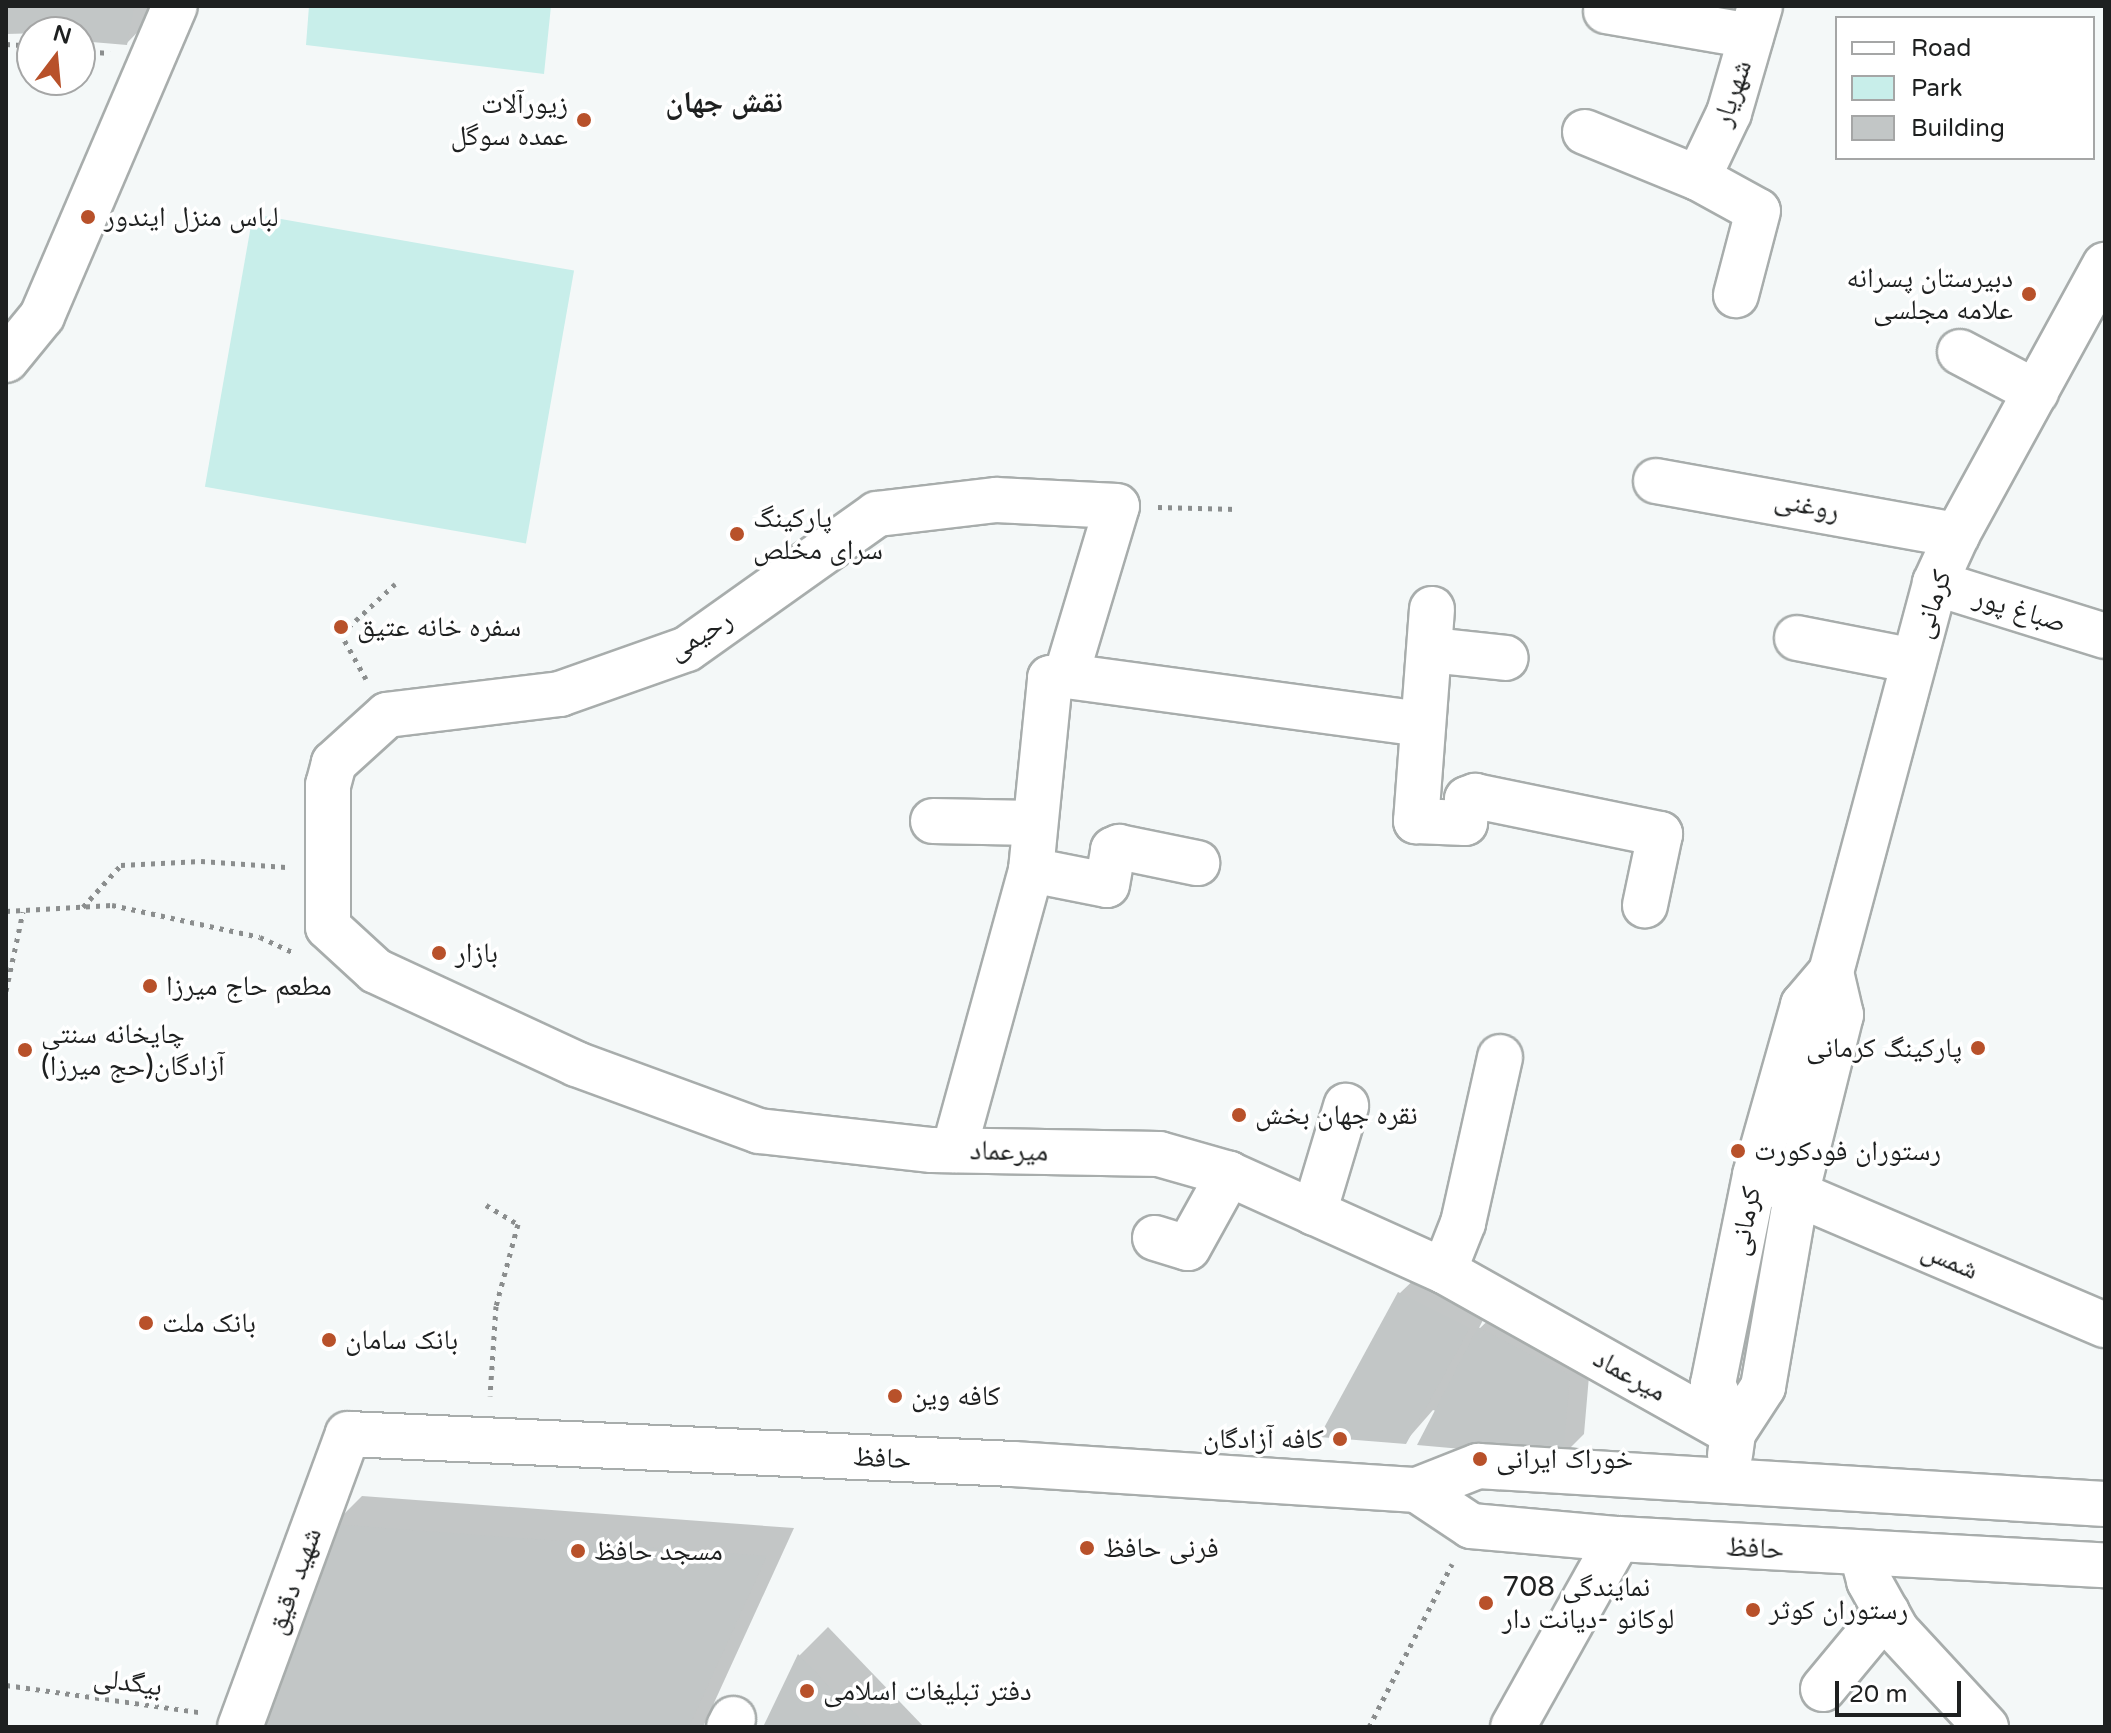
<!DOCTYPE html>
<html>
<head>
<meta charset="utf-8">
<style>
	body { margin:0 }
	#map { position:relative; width:2111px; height:1733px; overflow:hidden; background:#f4f8f8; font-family:"Varela Round","Noto Naskh Arabic",sans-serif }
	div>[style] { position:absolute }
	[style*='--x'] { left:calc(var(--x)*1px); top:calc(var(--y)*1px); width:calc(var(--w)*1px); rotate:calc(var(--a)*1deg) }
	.green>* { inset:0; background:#c8eeea; transform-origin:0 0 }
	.shadow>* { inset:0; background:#0003 }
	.building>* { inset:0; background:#c2c6c6 }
	.path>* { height:5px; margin-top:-2.5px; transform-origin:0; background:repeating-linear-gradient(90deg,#8b8e8e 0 4px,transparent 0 10px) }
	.roads { filter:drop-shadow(2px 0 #a8adac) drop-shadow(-2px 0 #a8adac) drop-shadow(0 2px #a8adac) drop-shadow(0 -2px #a8adac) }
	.minor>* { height:44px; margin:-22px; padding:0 22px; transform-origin:22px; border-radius:22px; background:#fff }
	.dots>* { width:22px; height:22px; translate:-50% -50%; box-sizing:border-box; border:4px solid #fff; border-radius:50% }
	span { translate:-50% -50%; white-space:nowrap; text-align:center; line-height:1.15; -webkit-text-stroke:7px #fff; paint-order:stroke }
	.street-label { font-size:28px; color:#1e2020 }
	.poi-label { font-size:28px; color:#1e2020 }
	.right { translate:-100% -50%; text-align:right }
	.left { translate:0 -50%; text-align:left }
	.neighbourhood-label { font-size:30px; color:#1e2020; font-weight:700 }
	.frame { position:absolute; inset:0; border:8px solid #1e2020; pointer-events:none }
	.legend { position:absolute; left:1835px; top:16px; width:260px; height:144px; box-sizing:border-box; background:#fff; border:2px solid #a5a6a6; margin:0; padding:10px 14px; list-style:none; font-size:24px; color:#1e2020 }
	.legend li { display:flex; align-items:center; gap:16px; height:40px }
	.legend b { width:40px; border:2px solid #a5a6a6 }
	.north { position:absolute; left:16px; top:16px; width:80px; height:80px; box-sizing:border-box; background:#fff; border:2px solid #a5a6a6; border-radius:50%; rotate:16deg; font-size:22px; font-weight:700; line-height:32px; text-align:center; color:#1e2020 }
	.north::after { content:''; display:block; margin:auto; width:28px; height:36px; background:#b8512a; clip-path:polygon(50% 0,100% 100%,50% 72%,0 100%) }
	.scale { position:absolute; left:1835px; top:1681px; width:126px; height:36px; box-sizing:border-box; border:4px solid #1e2020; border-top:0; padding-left:10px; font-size:24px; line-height:28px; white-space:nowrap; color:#1e2020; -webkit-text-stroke:6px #fff; paint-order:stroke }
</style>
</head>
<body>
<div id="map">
	<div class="green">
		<i style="clip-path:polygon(309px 6px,551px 6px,544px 74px,306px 45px)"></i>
		<i style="left:253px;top:214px;width:326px;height:277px;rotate:10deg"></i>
	</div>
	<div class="shadow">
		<i style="clip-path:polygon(6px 6px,157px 6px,155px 14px,127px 43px,80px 39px,80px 32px,6px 32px)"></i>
		<i style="clip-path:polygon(1422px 1272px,1490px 1306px,1478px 1330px,1502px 1307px,1591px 1353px,1584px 1434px,1562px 1456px,1433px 1410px,1405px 1442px,1400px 1293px)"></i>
		<i style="clip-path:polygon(362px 1496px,794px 1528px,703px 1727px,257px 1727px,333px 1525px)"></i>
		<i style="clip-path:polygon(828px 1627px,924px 1727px,765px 1727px,799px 1656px)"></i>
	</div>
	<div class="building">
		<i style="clip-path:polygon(6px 6px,134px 6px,127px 45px,80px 41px,80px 32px,6px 34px)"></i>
		<i style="clip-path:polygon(1398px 1292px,1470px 1328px,1406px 1444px,1319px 1437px)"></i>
		<i style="clip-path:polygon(1478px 1327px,1570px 1375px,1563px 1458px,1417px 1445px)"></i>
		<i style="clip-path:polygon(331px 1524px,767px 1556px,689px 1727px,255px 1727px)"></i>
		<i style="clip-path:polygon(798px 1654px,868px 1727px,763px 1727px)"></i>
	</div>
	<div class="path">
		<i style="--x:6;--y:44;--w:26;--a:4"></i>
		<i style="--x:80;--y:51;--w:30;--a:4"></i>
		<i style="--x:1158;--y:507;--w:79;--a:1.5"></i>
		<i style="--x:366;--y:679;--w:51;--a:-119.1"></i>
		<i style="--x:341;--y:634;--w:74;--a:-42.8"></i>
		<i style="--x:83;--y:907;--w:57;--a:-47.9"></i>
		<i style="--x:121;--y:865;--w:80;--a:-2.9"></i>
		<i style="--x:201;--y:861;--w:85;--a:4"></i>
		<i style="--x:6;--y:911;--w:106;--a:-3.2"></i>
		<i style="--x:112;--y:905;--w:151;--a:12.2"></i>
		<i style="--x:260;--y:937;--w:38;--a:25"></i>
		<i style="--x:6;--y:991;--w:81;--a:-77.9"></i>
		<i style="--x:486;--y:1205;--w:37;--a:31"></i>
		<i style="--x:518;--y:1224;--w:85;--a:105"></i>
		<i style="--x:496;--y:1306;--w:90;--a:93.8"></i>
		<i style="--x:6;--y:1685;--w:195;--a:8"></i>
		<i style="--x:1369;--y:1727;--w:183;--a:-63"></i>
	</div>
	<div class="roads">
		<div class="minor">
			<i style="--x:1606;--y:11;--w:147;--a:9.8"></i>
			<i style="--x:1585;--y:132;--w:122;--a:22.2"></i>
			<i style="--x:1698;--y:178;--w:68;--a:28.8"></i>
			<i style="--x:1758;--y:211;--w:87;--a:104.7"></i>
			<i style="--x:1698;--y:178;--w:72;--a:-64.5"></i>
			<i style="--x:1729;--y:113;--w:111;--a:-73.8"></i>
			<i style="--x:1960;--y:352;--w:86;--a:27.8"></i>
			<i style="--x:6;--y:360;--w:57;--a:-50.7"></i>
			<i style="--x:42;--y:316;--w:337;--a:-66.8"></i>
			<i style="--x:1656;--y:481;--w:306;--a:10.2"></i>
			<i style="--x:1935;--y:583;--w:178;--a:17.3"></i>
			<i style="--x:1432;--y:609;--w:213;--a:94.3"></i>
			<i style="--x:1416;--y:821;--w:49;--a:2.3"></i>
			<i style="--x:1465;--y:823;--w:24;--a:-85"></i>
			<i style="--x:1467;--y:799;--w:9;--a:-21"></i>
			<i style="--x:1475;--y:796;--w:189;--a:11.6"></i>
			<i style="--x:1660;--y:834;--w:73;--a:101.9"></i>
			<i style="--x:1797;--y:638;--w:119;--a:11.1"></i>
			<i style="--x:1431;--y:650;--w:75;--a:6.1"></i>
			<i style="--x:1066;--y:676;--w:177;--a:-73.3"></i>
			<i style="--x:1117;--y:506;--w:121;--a:-177.2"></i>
			<i style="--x:996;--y:500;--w:120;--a:173.3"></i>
			<i style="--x:877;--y:514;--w:233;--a:144.6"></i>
			<i style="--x:687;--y:649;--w:135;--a:160.5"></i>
			<i style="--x:560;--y:694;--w:174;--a:173.1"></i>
			<i style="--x:387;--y:715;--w:72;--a:137.8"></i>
			<i style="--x:334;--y:763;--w:23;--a:105"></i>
			<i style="--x:328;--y:785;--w:142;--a:90"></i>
			<i style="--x:328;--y:927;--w:65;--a:42.5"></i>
			<i style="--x:376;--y:971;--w:221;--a:24.9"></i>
			<i style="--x:576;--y:1064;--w:195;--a:20.1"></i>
			<i style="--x:759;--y:1131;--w:174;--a:6.3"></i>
			<i style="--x:932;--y:1150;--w:227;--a:1"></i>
			<i style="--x:1159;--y:1154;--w:73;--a:15.9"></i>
			<i style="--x:1229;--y:1174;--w:236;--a:24.3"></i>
			<i style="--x:1444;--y:1271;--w:331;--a:29.3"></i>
			<i style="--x:933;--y:821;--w:101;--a:1.1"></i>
			<i style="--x:1031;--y:870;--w:77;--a:11.2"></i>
			<i style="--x:1107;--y:885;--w:36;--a:-80"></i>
			<i style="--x:1113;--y:850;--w:7;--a:-27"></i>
			<i style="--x:1119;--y:847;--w:80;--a:11.6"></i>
			<i style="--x:954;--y:1150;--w:290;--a:-74.6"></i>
			<i style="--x:1031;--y:870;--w:193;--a:-84.3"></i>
			<i style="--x:1050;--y:678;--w:16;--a:-7"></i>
			<i style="--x:1066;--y:676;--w:359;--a:7.7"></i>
			<i style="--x:1769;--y:1182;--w:365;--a:23.1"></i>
			<i style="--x:1314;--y:1213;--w:112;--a:-73.3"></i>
			<i style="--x:1155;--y:1238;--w:34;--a:17"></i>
			<i style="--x:1188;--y:1248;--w:85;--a:-61"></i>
			<i style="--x:1444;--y:1271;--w:52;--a:-68.4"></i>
			<i style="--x:1463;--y:1223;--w:170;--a:-77.4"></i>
			<i style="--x:1733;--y:1433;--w:53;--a:-112.2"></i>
			<i style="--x:1713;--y:1384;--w:213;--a:-78.6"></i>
			<i style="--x:1755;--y:1175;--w:177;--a:-74.2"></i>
			<i style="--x:1803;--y:1005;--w:43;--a:-49.7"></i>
			<i style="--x:1831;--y:972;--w:403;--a:-75"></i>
			<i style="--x:1935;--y:583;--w:53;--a:-65.4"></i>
			<i style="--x:1957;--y:535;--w:308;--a:-61.3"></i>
			<i style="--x:1730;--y:1455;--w:22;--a:-82"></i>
			<i style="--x:1733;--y:1433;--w:55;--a:-56.9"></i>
			<i style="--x:1763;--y:1387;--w:195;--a:-80.2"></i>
			<i style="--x:1796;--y:1195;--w:186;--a:-76"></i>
			<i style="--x:1841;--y:1015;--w:44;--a:-103.1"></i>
			<i style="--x:1417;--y:1490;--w:65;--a:33.7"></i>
			<i style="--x:1471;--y:1526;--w:148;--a:5.1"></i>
			<i style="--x:1618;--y:1539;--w:488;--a:3.1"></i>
			<i style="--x:1862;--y:1554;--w:28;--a:75"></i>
			<i style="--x:1869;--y:1581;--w:57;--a:60.8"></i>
			<i style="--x:1897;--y:1631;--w:131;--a:47.2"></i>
			<i style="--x:1823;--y:1689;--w:100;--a:-50.3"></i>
			<i style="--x:240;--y:1727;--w:312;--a:-69.8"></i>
			<i style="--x:348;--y:1434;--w:666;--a:2.58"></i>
			<i style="--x:1013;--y:1464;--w:405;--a:3.7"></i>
			<i style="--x:1417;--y:1490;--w:66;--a:-21.5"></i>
			<i style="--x:1478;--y:1466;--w:628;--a:3.47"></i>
			<i style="--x:729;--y:1727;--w:9;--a:-63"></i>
			<i style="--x:1513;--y:1727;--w:215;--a:-60.8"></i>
		</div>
	</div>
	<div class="dots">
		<i style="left:584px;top:120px;background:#b8512a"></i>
		<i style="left:88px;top:217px;background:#b8512a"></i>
		<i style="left:2029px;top:294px;background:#b8512a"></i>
		<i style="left:737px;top:534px;background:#b8512a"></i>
		<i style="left:341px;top:627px;background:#b8512a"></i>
		<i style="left:439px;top:953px;background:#b8512a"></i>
		<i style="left:150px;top:986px;background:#b8512a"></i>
		<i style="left:1978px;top:1048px;background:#b8512a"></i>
		<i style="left:25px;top:1050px;background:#b8512a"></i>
		<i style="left:1239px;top:1115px;background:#b8512a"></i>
		<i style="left:1738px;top:1151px;background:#b8512a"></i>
		<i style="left:146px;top:1323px;background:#b8512a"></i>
		<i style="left:329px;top:1340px;background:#b8512a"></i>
		<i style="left:895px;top:1396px;background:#b8512a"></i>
		<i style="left:1340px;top:1439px;background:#b8512a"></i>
		<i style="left:1480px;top:1459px;background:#b8512a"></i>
		<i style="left:1087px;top:1548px;background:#b8512a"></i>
		<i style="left:578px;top:1551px;background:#b8512a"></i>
		<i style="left:1486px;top:1603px;background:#b8512a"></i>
		<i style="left:1753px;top:1610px;background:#b8512a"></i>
		<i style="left:807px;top:1691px;background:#b8512a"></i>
	</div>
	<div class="street-label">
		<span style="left:1732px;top:93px;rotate:-71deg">شهریار</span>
		<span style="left:1807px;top:505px;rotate:11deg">روغنی</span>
		<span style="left:1932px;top:604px;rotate:-72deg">کرمانی</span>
		<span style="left:2020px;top:610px;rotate:17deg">صباغ پور</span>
		<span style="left:700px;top:635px;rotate:-31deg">رحیمی</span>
		<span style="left:1009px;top:1151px;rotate:1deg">میرعماد</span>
		<span style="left:1745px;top:1221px;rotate:-79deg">کرمانی</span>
		<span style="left:1950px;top:1260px;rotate:23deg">شمس</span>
		<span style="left:1630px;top:1375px;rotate:29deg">میرعماد</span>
		<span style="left:882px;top:1458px;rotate:3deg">حافظ</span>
		<span style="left:1755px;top:1548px;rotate:3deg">حافظ</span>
		<span style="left:294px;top:1581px;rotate:-70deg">شهید دقیق</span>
		<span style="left:128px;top:1682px;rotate:8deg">بیگدلی</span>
	</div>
	<div class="poi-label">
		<span class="right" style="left:568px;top:120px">زیورآلات<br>عمده سوگل</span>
		<span class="left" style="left:104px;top:217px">لباس منزل ایندور</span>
		<span class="right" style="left:2013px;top:294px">دبیرستان پسرانه<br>علامه مجلسی</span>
		<span class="left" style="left:753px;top:534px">پارکینگ<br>سرای مخلص</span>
		<span class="left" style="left:357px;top:627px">سفره خانه عتیق</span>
		<span class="left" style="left:455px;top:953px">بازار</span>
		<span class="left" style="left:166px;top:986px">مطعم حاج ميرزا</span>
		<span class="left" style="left:41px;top:1050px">چایخانه سنتی<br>آزادگان(حج میرزا)</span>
		<span class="right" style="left:1962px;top:1048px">پارکینگ کرمانی</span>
		<span class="left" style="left:1255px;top:1115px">نقره جهان بخش</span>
		<span class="left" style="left:1754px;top:1151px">رستوران فودکورت</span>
		<span class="left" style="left:162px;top:1323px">بانک ملت</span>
		<span class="left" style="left:345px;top:1340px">بانک سامان</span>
		<span class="left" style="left:911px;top:1396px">کافه وین</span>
		<span class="right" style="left:1324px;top:1439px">کافه آزادگان</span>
		<span class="left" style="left:1496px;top:1459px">خوراک ایرانی</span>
		<span class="left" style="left:1103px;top:1548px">فرنی حافظ</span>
		<span class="left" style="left:594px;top:1551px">مسجد حافظ</span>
		<span class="left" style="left:1502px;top:1603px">نمایندگی 708<br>لوکانو -دیانت دار</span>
		<span class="left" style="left:1769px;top:1610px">رستوران کوثر</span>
		<span class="left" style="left:823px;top:1691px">دفتر تبلیغات اسلامی</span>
	</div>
	<div class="neighbourhood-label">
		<span style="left:724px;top:103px">نقش جهان</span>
	</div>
	<div class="frame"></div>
	<ul class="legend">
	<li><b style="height:10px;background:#fff"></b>Road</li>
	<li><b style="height:22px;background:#c8eeea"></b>Park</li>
	<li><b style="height:22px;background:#c2c6c6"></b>Building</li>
	</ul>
	<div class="north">N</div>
	<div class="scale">20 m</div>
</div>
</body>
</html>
